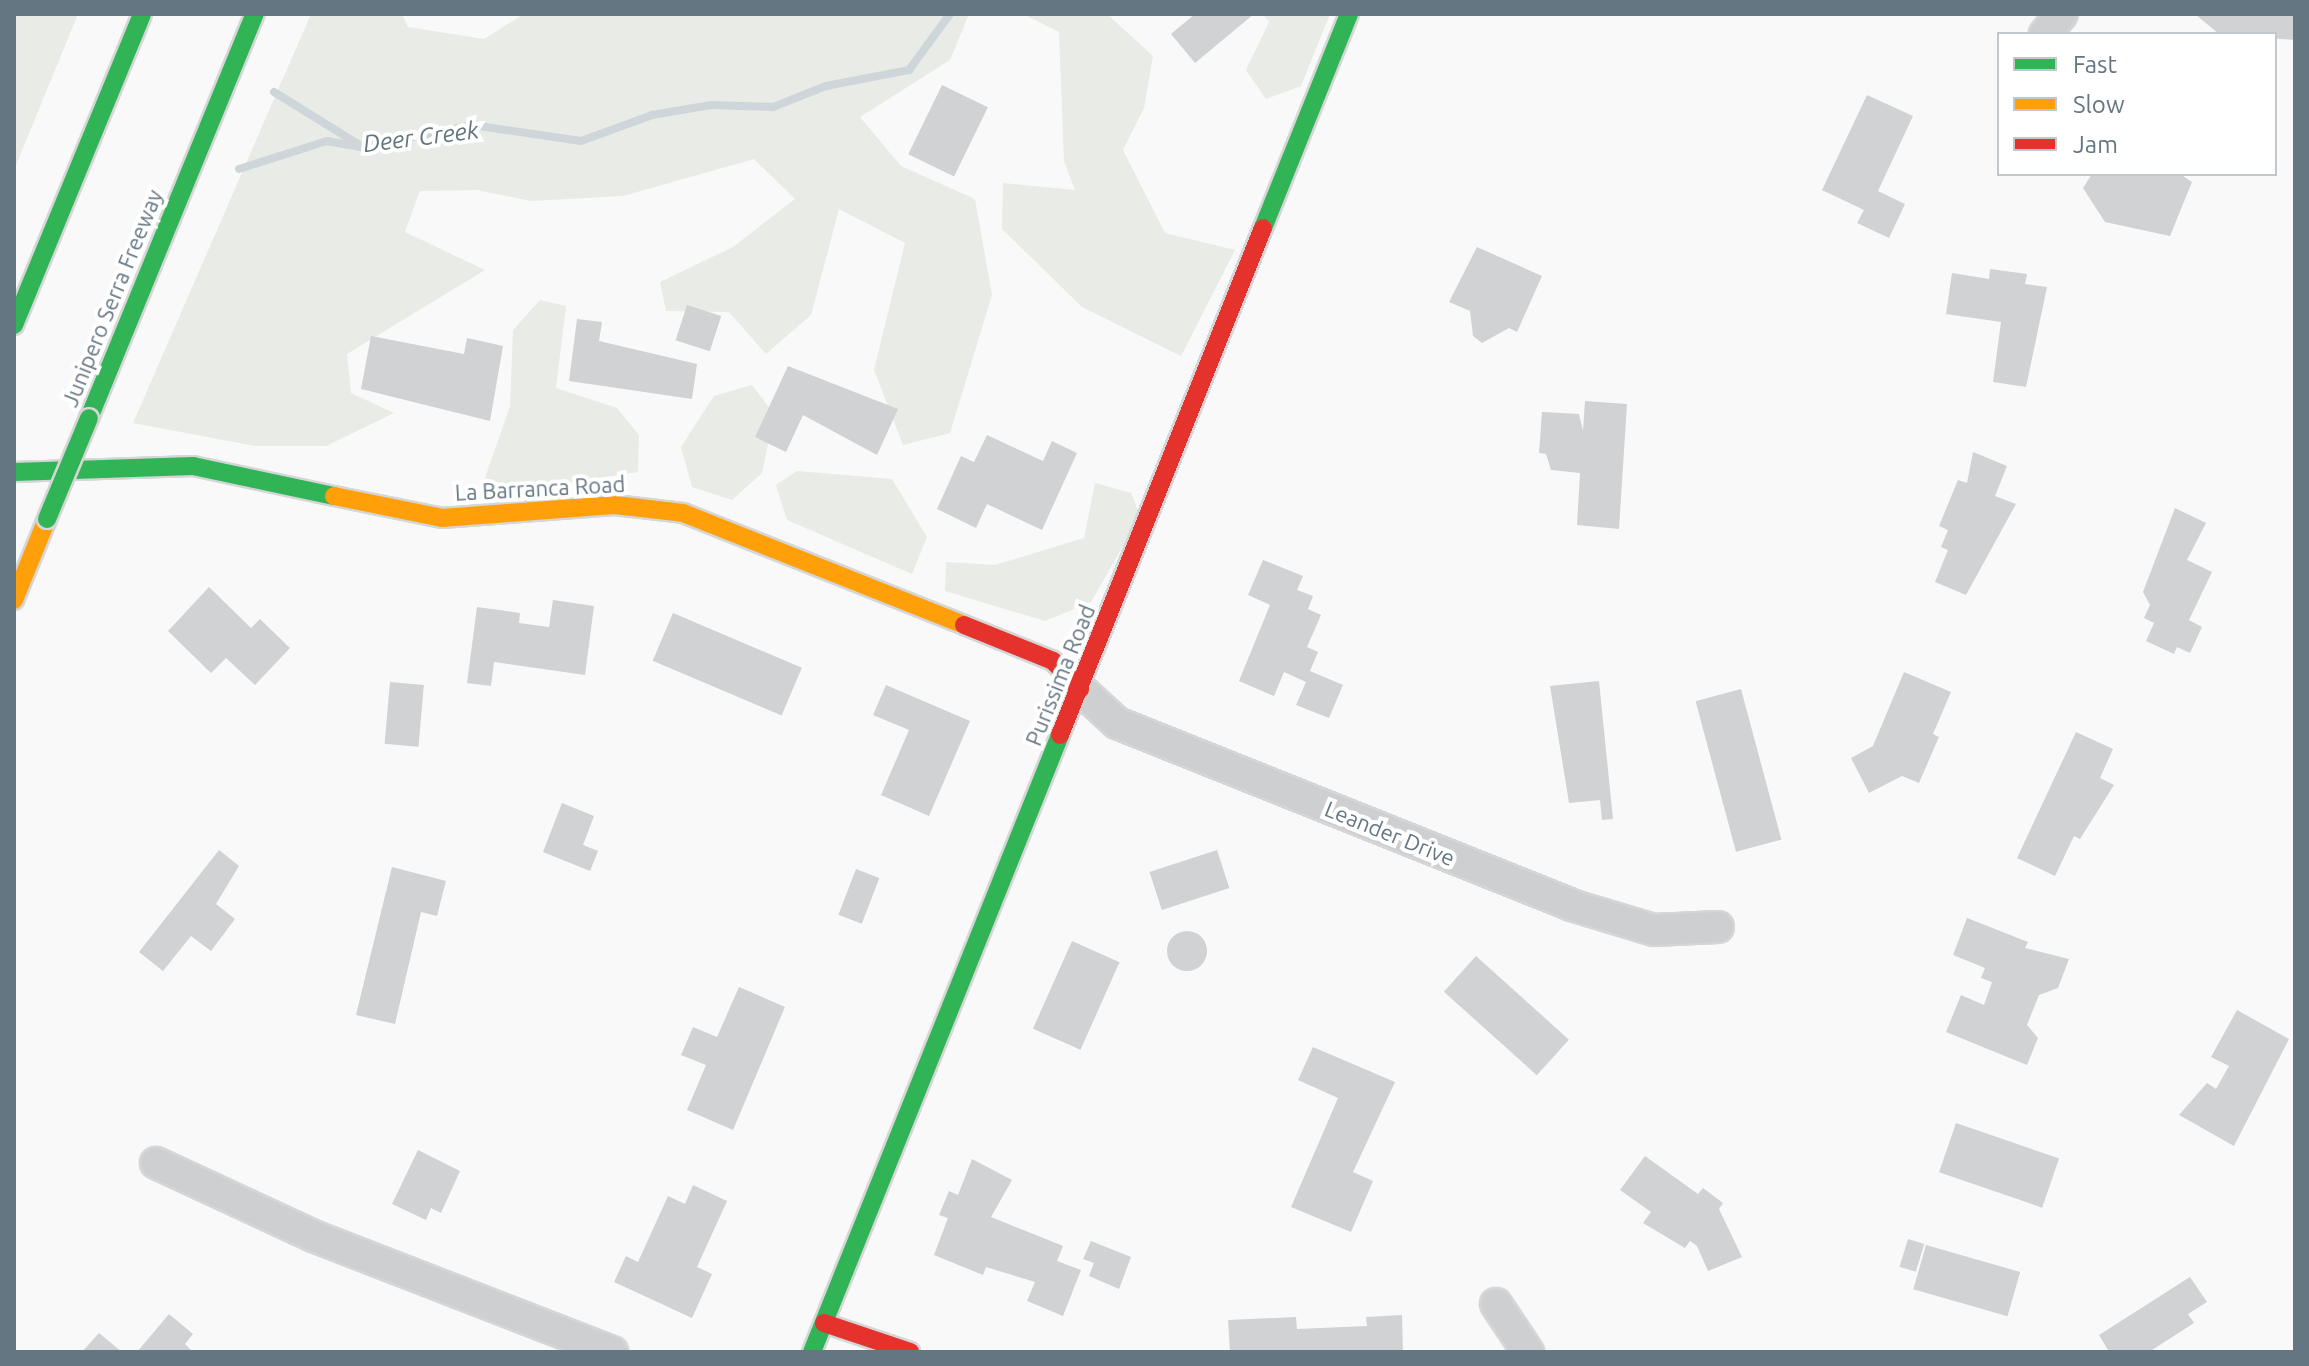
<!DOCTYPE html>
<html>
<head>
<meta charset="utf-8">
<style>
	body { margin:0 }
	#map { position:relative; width:2309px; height:1366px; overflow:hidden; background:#f9f9f9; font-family:Ubuntu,sans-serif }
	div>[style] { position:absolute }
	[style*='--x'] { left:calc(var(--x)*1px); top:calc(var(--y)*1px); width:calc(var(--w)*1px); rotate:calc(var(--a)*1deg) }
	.green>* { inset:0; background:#e8ebe6 }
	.stream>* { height:8px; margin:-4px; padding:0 4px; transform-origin:4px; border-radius:4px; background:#ced6d9 }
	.building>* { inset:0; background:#d0d2d3; transform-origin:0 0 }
	.round { border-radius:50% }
	.roads { filter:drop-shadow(2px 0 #d5d6d7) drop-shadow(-2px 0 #d5d6d7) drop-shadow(0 2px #d5d6d7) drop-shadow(0 -2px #d5d6d7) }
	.street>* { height:30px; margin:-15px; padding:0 15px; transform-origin:15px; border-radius:15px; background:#cecfd0 }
	.fast>* { height:18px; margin:-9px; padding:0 9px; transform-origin:9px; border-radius:9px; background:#30b455 }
	.slow>* { height:18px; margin:-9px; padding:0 9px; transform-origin:9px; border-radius:9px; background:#ff9f0a }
	.jam>* { height:18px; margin:-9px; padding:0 9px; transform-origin:9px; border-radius:9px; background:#e5322d }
	.bridges { filter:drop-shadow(2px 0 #d5d6d6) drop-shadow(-2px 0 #d5d6d6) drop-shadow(0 2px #d5d6d6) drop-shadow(0 -2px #d5d6d6) }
	.fast-bridge>* { height:18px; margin:-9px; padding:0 9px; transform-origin:9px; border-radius:9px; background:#30b455 }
	span { translate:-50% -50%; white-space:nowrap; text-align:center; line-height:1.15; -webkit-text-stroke:8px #fff; paint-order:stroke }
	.street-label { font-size:22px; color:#657683 }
	.water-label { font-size:24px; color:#60757c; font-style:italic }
	.frame { position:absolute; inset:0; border:16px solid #657683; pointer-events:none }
	.legend { position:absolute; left:1997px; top:32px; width:280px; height:144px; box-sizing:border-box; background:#fff; border:2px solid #c1c8cd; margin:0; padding:10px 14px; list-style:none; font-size:24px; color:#657683 }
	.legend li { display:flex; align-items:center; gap:16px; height:40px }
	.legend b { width:40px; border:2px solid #c1c8cd }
</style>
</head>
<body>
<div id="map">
	<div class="green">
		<i style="clip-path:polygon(14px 14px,78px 14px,14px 170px)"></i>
		<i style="clip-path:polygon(311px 14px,402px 14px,408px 27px,484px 39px,524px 14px,969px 14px,950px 60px,860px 117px,901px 166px,975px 199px,992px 295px,950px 433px,903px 445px,874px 370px,905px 243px,839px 209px,811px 315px,766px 354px,729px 312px,666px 311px,660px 282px,733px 247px,795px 199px,754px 159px,623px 196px,531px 201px,477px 190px,420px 191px,405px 232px,485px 270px,347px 354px,351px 393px,394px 413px,326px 446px,255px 446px,133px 423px)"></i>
		<i style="clip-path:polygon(1023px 14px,1107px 14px,1153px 56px,1144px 108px,1123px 150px,1165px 233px,1235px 250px,1181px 356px,1082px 307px,1002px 229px,1003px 183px,1075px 190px,1064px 161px,1059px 32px)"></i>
		<i style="clip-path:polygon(1263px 14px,1330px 14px,1301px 86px,1266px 99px,1246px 70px,1269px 22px)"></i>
		<i style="clip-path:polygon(540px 300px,566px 306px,556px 388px,617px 408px,639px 435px,638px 472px,519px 490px,485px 478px,510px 406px,513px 330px)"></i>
		<i style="clip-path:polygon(752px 385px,774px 414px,762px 473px,732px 500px,692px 487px,681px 447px,714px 396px)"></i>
		<i style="clip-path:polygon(797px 471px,892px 479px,927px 537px,912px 574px,787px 520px,776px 485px)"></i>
		<i style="clip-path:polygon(1095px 483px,1131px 493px,1140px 516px,1091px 602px,1045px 621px,945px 591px,946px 562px,995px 565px,1084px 538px)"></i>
	</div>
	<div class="stream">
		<i style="--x:274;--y:92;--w:99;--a:31.8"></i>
		<i style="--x:239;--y:169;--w:92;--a:-17.7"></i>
		<i style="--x:327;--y:141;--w:36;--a:10"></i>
		<i style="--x:362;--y:147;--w:112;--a:-11.3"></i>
		<i style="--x:472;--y:125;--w:110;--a:8.4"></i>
		<i style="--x:581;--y:141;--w:76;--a:-20.1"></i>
		<i style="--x:652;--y:115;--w:60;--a:-9.6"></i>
		<i style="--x:711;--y:105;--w:62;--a:1.8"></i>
		<i style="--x:773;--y:107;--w:57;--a:-21.6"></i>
		<i style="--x:826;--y:86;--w:85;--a:-10.9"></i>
		<i style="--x:909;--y:70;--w:69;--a:-53.8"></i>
	</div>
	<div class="building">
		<i style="clip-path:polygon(1195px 14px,1254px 14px,1195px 63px,1171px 34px)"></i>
		<i style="clip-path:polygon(2195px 14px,2295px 14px,2295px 40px,2219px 34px)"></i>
		<i style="left:942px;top:85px;width:51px;height:77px;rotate:26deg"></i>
		<i style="clip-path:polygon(1867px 95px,1913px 116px,1878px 191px,1905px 204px,1889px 238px,1857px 223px,1864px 210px,1822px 190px)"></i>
		<i style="clip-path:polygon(2092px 174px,2180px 174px,2192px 182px,2170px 236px,2105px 222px,2083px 188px)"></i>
		<i style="clip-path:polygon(1477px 247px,1542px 276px,1517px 332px,1509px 328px,1482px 343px,1473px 336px,1470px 311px,1449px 302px)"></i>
		<i style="clip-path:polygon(1990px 269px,2027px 274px,2025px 284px,2047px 287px,2026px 387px,1993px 382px,2001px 322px,1946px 314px,1952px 273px,1989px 279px)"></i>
		<i style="left:687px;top:305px;width:36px;height:37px;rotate:18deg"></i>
		<i style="clip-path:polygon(577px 319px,602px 322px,599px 341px,697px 364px,692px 399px,569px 381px)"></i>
		<i style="clip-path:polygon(371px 336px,464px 354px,467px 338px,503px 346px,490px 421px,361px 389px)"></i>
		<i style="clip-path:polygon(788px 366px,898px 409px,877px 455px,803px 415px,786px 452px,755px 437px)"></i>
		<i style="clip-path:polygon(1585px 401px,1627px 404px,1619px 529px,1577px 525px,1580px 473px,1551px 470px,1546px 454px,1539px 453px,1542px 412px,1579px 414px,1583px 431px)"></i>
		<i style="clip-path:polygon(987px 435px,1043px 461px,1052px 441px,1077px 453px,1042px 530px,987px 504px,976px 528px,937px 509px,961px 456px,974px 462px)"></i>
		<i style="clip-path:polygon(1973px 452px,2007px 466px,1995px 496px,2016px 504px,1966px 595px,1935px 582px,1948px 550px,1941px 547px,1948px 530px,1939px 526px,1958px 480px,1967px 483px)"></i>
		<i style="clip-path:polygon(2175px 508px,2206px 523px,2187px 560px,2212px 572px,2189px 620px,2202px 627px,2190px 653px,2177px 647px,2174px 654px,2146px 641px,2154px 623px,2144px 618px,2150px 605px,2143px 592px)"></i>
		<i style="clip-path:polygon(1263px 560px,1303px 576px,1297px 590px,1313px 596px,1308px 609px,1321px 615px,1307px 647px,1318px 652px,1310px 671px,1343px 685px,1329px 718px,1296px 705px,1306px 682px,1284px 672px,1274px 696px,1239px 681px,1270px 605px,1248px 595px)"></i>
		<i style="clip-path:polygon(209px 587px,251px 628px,260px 619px,290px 648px,255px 685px,226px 658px,211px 673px,168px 631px)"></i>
		<i style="clip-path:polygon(553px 600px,594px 606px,585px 675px,494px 662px,491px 686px,467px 683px,477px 607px,520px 613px,519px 623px,549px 627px)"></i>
		<i style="left:673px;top:613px;width:140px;height:52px;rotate:23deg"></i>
		<i style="clip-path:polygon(1904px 672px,1951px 692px,1933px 734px,1939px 737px,1919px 783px,1902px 776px,1869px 793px,1851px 758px,1873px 746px)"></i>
		<i style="clip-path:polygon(1599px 681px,1613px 819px,1602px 820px,1600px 800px,1569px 803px,1550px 686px)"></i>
		<i style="left:390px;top:682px;width:34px;height:62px;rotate:5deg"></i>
		<i style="clip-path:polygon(886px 685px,970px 721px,929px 816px,881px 795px,909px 730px,873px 715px)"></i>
		<i style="left:1741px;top:689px;width:156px;height:47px;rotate:75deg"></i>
		<i style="clip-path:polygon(2076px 732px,2113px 749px,2100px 778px,2114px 785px,2080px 839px,2074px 836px,2055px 876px,2017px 858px)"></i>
		<i style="clip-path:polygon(562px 803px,594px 816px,583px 845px,598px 851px,590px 871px,543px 852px)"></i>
		<i style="clip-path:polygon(219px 850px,239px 866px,216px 904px,235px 919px,211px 951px,191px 936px,163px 971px,139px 952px)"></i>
		<i style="left:1217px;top:850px;width:40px;height:71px;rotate:72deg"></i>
		<i style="clip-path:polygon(392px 867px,446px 881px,437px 916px,421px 912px,395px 1024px,356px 1015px)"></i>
		<i style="left:856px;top:869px;width:25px;height:49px;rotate:21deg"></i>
		<i style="clip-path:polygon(1967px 918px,2028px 942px,2025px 948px,2069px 959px,2058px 988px,2039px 995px,2027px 1025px,2038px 1038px,2027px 1065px,1946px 1032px,1961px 995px,1984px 1005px,1992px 982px,1981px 978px,1985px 968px,1953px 955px)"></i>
		<i class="round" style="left:1167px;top:931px;width:40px;height:40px"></i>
		<i style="left:1072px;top:941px;width:52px;height:96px;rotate:24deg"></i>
		<i style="left:1476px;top:956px;width:125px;height:48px;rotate:42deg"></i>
		<i style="clip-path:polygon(739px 987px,785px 1007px,733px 1130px,687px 1110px,706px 1065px,681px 1055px,693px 1027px,717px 1037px)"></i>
		<i style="clip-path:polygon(2237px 1010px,2289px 1039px,2234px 1146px,2179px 1115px,2207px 1083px,2216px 1089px,2229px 1066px,2211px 1057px)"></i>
		<i style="clip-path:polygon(1313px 1047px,1395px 1082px,1353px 1172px,1373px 1181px,1351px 1232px,1291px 1207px,1338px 1098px,1298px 1080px)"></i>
		<i style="left:1956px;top:1123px;width:109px;height:52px;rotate:19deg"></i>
		<i style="clip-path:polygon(418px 1150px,460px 1171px,441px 1213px,431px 1208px,426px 1220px,392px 1204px)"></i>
		<i style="clip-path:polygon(1645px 1156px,1698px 1194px,1703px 1188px,1723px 1203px,1719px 1209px,1742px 1257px,1708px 1271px,1697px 1246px,1690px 1241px,1685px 1248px,1643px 1223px,1651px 1212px,1620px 1190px)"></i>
		<i style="clip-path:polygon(972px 1159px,1012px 1180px,991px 1217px,1063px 1246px,1057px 1261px,1081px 1270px,1063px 1316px,1027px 1301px,1035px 1282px,986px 1267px,983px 1275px,934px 1255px,948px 1218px,939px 1215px,949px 1191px,958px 1195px)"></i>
		<i style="clip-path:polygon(693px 1185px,727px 1201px,697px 1267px,712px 1274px,692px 1318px,614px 1282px,626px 1256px,638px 1262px,668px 1196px,685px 1204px)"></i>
		<i style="left:1908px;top:1239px;width:17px;height:29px;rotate:17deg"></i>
		<i style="clip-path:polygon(1091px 1241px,1131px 1257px,1119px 1289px,1089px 1276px,1094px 1263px,1083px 1259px)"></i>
		<i style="left:1926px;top:1245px;width:98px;height:46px;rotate:16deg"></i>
		<i style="clip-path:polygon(2190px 1277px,2207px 1302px,2188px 1314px,2194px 1323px,2149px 1352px,2109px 1352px,2099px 1335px)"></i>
		<i style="clip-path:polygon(169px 1314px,193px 1334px,185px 1344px,193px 1352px,137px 1352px)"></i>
		<i style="clip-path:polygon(1402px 1315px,1403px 1352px,1230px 1352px,1228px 1320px,1296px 1317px,1297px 1329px,1367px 1326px,1366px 1317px)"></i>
		<i style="clip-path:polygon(99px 1333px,122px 1352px,82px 1352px)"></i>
	</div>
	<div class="roads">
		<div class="street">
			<i style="--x:2045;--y:34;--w:26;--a:-50"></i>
			<i style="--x:1080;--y:689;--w:50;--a:42.6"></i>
			<i style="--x:1117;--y:723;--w:489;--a:21.8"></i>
			<i style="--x:1571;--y:905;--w:87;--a:16.8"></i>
			<i style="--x:1654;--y:930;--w:64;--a:-2.7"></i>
			<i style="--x:156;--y:1163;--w:173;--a:24.9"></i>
			<i style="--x:313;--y:1236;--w:321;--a:21.2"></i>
			<i style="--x:1496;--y:1304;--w:58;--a:56.3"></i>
		</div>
		<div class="fast">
			<i style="--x:1263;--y:228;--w:231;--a:-68.1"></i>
			<i style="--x:14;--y:325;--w:336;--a:-67.6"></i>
			<i style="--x:89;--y:418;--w:437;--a:-67.7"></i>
			<i style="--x:14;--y:472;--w:179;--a:-1.9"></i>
			<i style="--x:193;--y:466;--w:144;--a:12"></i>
			<i style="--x:812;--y:1352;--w:665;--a:-68.1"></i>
		</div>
		<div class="slow">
			<i style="--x:334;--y:496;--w:110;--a:11.5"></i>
			<i style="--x:442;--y:518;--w:173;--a:-4.3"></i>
			<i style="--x:615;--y:505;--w:68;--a:6.7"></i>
			<i style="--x:683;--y:513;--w:302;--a:21.7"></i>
			<i style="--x:14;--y:600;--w:87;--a:-67.8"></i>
		</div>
		<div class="jam">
			<i style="--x:964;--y:625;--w:96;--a:22"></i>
			<i style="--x:1053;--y:661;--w:39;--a:46"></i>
			<i style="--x:1060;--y:735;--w:546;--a:-68.18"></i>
			<i style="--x:824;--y:1323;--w:91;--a:18.6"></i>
		</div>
	</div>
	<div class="bridges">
		<div class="fast-bridge">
			<i style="--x:47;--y:519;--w:109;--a:-67.4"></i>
		</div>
	</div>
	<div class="street-label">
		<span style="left:112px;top:298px;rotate:-68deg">Junipero Serra Freeway</span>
		<span style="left:540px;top:488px;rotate:-3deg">La Barranca Road</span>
		<span style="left:1060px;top:675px;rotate:-68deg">Purissima Road</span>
		<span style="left:1390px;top:833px;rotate:22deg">Leander Drive</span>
	</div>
	<div class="water-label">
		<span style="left:421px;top:137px;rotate:-7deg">Deer Creek</span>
	</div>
	<div class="frame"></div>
	<ul class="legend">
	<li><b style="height:10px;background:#30b455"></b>Fast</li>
	<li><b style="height:10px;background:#ff9f0a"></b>Slow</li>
	<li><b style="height:10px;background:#e5322d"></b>Jam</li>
	</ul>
</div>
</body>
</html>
